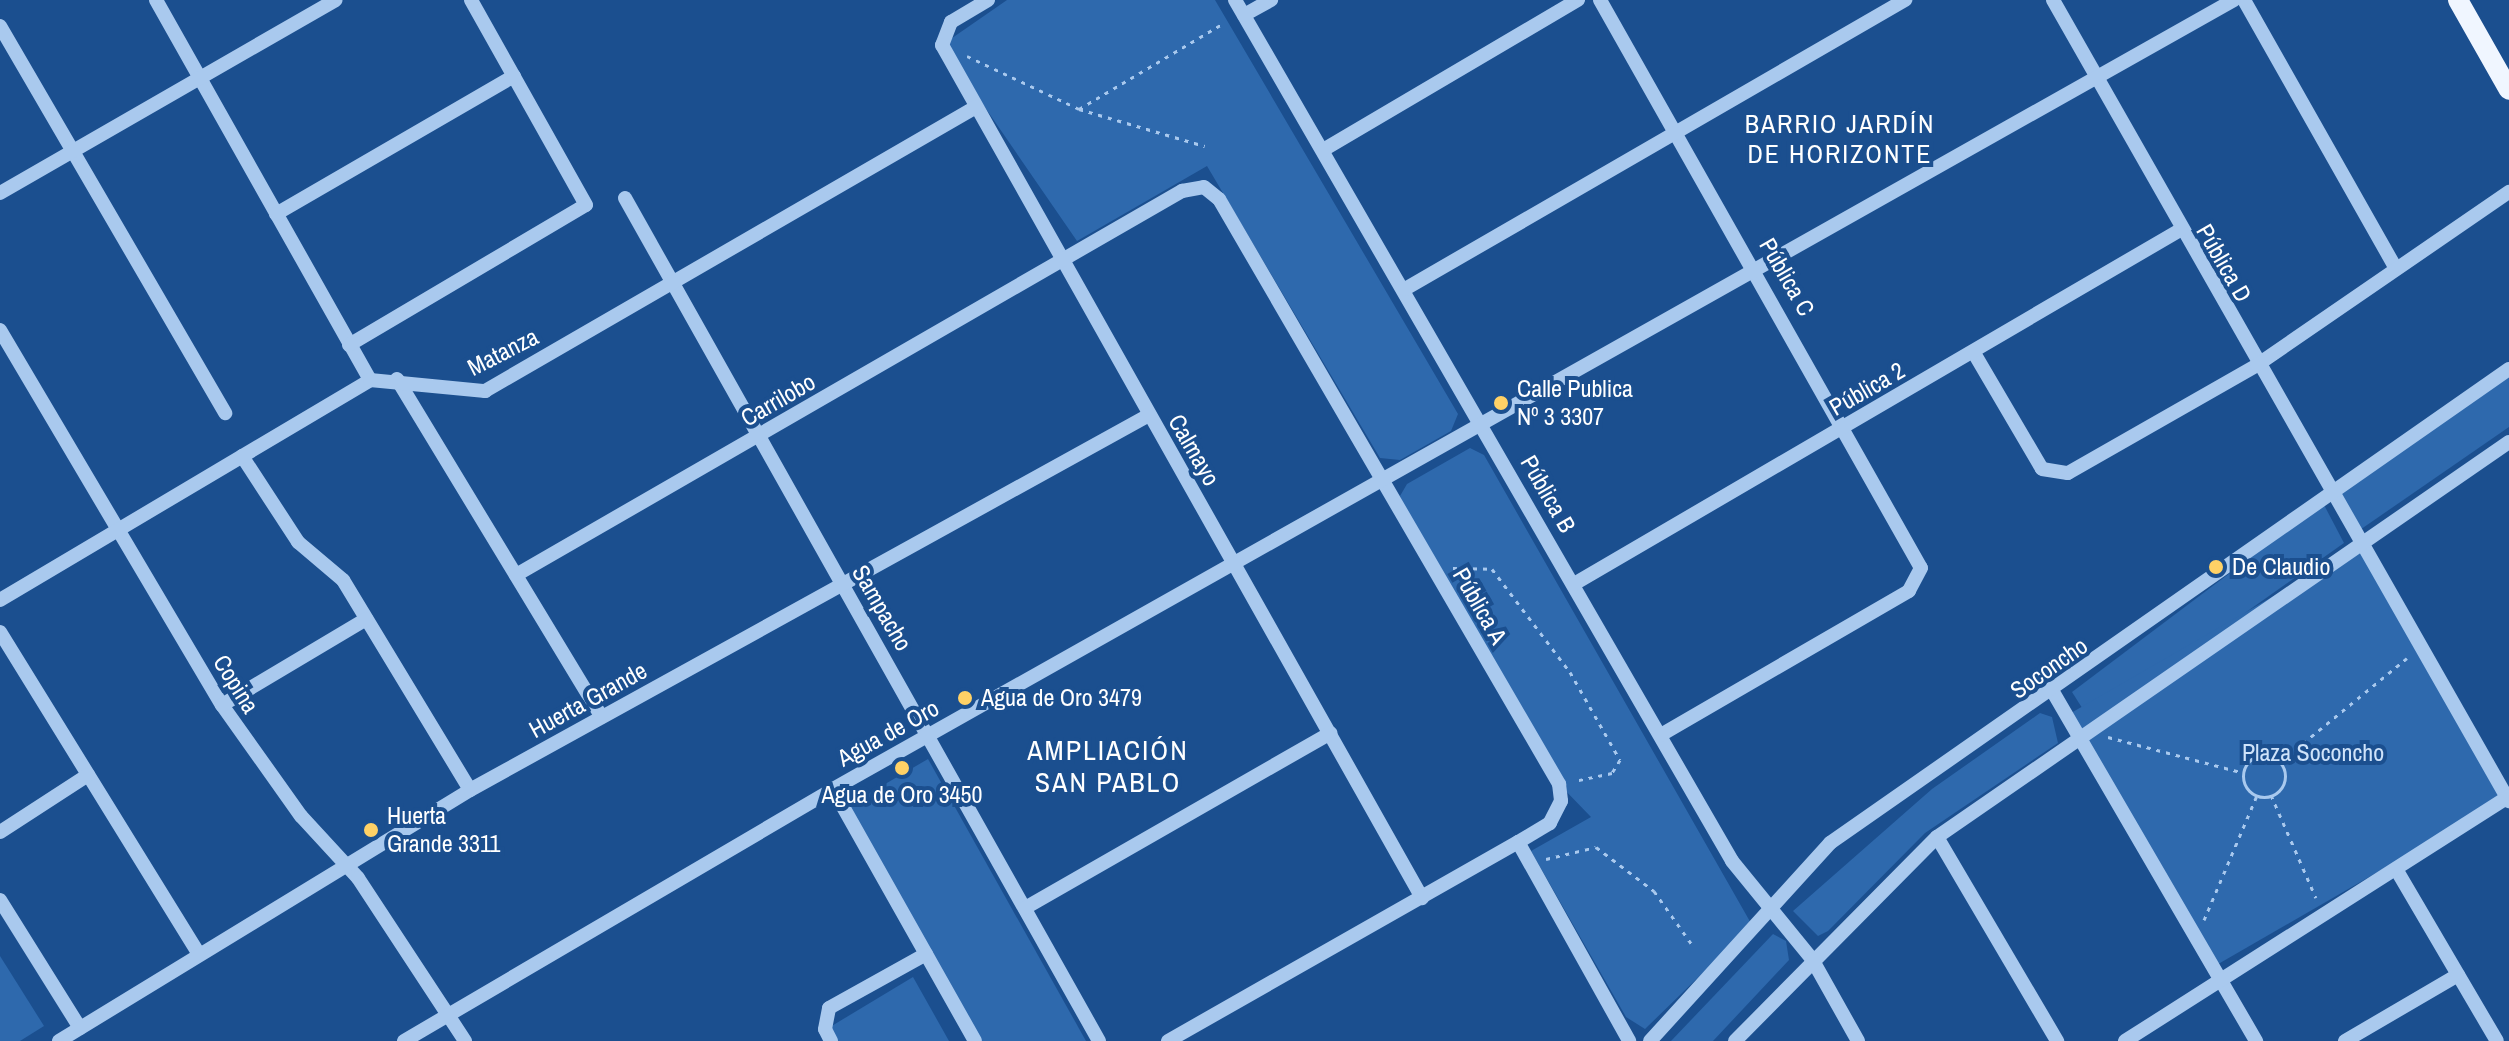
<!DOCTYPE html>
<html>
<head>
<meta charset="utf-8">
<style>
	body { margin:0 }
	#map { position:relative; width:2509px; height:1041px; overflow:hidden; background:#1b4f8f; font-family:"Archivo Narrow",sans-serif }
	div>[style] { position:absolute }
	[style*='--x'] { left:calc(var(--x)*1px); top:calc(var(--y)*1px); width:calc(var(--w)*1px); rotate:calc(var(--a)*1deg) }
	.green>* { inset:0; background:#2e69ad; transform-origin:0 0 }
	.path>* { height:3px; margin-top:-1.5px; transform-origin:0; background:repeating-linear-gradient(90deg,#a9c9ee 0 4px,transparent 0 10px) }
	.path>.ring { margin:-1.5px; padding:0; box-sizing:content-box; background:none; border:3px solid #a9c9ee; border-radius:50% }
	.minor>* { height:14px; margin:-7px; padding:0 7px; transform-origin:7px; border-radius:7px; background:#a9c9ee }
	.major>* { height:20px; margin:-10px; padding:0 10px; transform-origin:10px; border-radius:10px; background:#f0f6ff }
	.dots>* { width:22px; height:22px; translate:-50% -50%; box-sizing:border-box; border:4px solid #1b4f8f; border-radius:50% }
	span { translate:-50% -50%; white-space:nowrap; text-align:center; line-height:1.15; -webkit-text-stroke:8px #1b4f8f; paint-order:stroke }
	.street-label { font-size:24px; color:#fff }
	.poi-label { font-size:24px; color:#fff }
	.left { translate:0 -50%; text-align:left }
	.park-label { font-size:24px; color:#cfe3fa }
	.neighbourhood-label { font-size:26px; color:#fff; letter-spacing:2px }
	.quarter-label { font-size:28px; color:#fff; letter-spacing:2px }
</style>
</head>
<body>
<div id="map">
	<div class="green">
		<i style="clip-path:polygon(1007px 0,1215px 0,1458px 414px,1451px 431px,1400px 460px,1380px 458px,1207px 166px,1077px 241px,942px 45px)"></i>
		<i style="clip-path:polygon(2509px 373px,2509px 427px,2354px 534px,2333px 499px)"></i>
		<i style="clip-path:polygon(1470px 448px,1484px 455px,1752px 925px,1645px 1029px,1626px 1017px,1531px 851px,1591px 817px,1559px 784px,1432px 568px,1400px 496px,1407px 484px)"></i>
		<i style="clip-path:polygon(2323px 503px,2344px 543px,2091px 722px,2072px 692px)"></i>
		<i style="left:2362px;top:545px;width:291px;height:338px;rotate:60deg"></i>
		<i style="clip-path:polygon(2040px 713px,2052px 717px,2058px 743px,1925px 833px,1828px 931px,1818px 936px,1793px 911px,1932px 789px)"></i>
		<i style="clip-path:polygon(928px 759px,1086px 1041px,976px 1041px,844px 808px)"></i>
		<i style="clip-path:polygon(1773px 934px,1786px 941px,1789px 960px,1713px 1041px,1671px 1041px)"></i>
		<i style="clip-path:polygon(0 956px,44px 1026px,20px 1041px,0 1041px)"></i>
		<i style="clip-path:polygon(913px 977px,949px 1041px,838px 1041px,830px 1027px)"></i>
	</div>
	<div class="path">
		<i style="--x:967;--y:56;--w:124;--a:25.3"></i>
		<i style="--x:1079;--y:109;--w:131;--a:16.4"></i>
		<i style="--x:1079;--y:109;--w:166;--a:-30.7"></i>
		<i style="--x:1453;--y:568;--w:39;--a:1"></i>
		<i style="--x:1492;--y:569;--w:129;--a:52.9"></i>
		<i style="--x:1570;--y:672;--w:101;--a:60.4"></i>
		<i style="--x:1620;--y:760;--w:15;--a:122"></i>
		<i style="--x:1612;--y:773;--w:39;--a:168"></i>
		<i style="--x:2108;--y:737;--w:141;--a:14.8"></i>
		<i class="ring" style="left:2243px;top:755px;width:39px;height:39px"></i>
		<i style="--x:2280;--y:762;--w:164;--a:-39.3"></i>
		<i style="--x:2271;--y:795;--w:112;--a:66.4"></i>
		<i style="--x:1546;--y:859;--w:51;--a:-13.5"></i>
		<i style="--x:1596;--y:847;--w:73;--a:37.2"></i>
		<i style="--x:1654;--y:891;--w:67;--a:54.7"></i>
		<i style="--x:2204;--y:920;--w:136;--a:-67"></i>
	</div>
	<div class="minor">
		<i style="--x:156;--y:0;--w:436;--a:60.6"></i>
		<i style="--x:988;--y:0;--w:43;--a:149.3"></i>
		<i style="--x:951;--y:22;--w:25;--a:111"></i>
		<i style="--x:942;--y:45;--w:979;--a:60.63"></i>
		<i style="--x:1235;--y:0;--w:994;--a:60"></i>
		<i style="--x:1732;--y:861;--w:127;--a:50.8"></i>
		<i style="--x:1812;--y:959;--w:94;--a:60.7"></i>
		<i style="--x:1600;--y:0;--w:652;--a:60.53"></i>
		<i style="--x:1921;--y:568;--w:26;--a:118"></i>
		<i style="--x:1909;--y:591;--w:287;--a:149.9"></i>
		<i style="--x:2053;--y:0;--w:922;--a:60.35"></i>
		<i style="--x:2244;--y:0;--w:305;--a:60.5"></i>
		<i style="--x:1244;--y:15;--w:31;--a:-29"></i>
		<i style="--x:0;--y:26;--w:448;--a:59.8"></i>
		<i style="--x:1323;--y:150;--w:296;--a:-30.5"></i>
		<i style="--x:0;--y:193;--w:387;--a:-29.9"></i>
		<i style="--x:625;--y:198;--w:967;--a:60.65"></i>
		<i style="--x:276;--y:214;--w:275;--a:-30.1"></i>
		<i style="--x:1405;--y:289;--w:578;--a:-30.03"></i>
		<i style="--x:0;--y:330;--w:436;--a:59.4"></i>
		<i style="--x:222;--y:705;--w:136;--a:54.6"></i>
		<i style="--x:301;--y:816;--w:84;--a:47.4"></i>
		<i style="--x:358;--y:878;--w:195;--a:56.7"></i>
		<i style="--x:349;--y:345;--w:275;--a:-30.6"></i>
		<i style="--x:586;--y:205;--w:235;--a:-119.3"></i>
		<i style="--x:1974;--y:353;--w:134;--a:59.6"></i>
		<i style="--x:2042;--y:469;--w:26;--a:9"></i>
		<i style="--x:2068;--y:473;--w:218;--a:-29.7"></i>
		<i style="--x:2257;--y:365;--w:306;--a:-34.5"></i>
		<i style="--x:397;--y:379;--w:395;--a:58.8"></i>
		<i style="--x:242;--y:456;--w:103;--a:56.9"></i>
		<i style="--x:298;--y:542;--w:59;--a:40.2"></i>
		<i style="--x:343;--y:580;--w:245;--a:58.8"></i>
		<i style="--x:516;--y:575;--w:769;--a:-29.97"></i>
		<i style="--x:1182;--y:191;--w:22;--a:-10"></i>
		<i style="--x:1204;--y:187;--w:19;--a:39"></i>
		<i style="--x:1219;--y:199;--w:677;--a:59.83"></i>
		<i style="--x:1559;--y:784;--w:17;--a:83"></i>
		<i style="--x:1561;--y:801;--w:25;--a:117"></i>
		<i style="--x:1550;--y:823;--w:37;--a:149"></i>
		<i style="--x:1518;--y:842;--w:228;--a:60.8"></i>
		<i style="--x:1574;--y:584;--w:702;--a:-30.29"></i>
		<i style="--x:0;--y:600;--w:430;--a:-30.7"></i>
		<i style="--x:370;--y:380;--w:116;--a:5.5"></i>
		<i style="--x:485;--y:391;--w:567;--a:-30.05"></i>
		<i style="--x:0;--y:632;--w:379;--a:58.3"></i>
		<i style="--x:2053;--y:692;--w:404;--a:59.8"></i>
		<i style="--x:222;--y:705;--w:168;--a:-30.8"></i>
		<i style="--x:833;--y:789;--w:289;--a:60.6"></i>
		<i style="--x:0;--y:832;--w:105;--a:-32.9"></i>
		<i style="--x:1937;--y:837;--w:237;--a:59.5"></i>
		<i style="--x:2396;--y:869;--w:199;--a:59.6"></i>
		<i style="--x:0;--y:900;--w:151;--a:58"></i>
		<i style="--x:1025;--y:908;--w:352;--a:-29.8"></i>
		<i style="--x:59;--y:1041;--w:482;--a:-31.4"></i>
		<i style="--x:470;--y:790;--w:776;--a:-28.91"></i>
		<i style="--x:404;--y:1041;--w:498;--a:-30.4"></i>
		<i style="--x:833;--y:789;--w:1608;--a:-29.39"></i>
		<i style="--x:831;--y:1041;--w:13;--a:-117"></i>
		<i style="--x:825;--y:1029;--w:21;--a:-79"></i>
		<i style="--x:829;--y:1008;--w:111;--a:-29.1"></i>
		<i style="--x:1168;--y:1041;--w:403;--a:-29.6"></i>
		<i style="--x:1650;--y:1041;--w:268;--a:-47.7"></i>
		<i style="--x:1830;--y:843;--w:828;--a:-34.92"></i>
		<i style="--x:1735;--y:1041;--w:287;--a:-45.3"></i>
		<i style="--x:1937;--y:837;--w:695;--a:-34.63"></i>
		<i style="--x:2125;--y:1041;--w:456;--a:-32.5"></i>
		<i style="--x:2345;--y:1041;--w:131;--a:-30.3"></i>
	</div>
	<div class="major">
		<i style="--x:2458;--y:0;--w:103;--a:60.5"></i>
	</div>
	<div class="dots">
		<i style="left:1501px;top:403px;background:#ffd166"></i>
		<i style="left:2216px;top:567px;background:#ffd166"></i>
		<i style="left:965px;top:698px;background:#ffd166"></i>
		<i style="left:902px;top:768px;background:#ffd166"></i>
		<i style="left:371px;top:830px;background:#ffd166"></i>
	</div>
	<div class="street-label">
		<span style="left:2224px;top:263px;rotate:60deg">Pública D</span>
		<span style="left:1787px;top:277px;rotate:60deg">Pública C</span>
		<span style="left:503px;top:352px;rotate:-27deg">Matanza</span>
		<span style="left:1867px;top:389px;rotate:-30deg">Pública 2</span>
		<span style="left:778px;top:400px;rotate:-30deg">Carrilobo</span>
		<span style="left:1194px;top:450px;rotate:60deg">Calmayo</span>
		<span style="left:1548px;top:494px;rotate:60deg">Pública B</span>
		<span style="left:1480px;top:606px;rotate:60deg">Pública A</span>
		<span style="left:882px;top:608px;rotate:60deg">Sampacho</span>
		<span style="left:2049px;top:668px;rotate:-35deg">Soconcho</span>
		<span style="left:236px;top:684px;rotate:58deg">Copina</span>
		<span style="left:588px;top:700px;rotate:-29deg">Huerta Grande</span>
		<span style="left:888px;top:733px;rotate:-29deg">Agua de Oro</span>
	</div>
	<div class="poi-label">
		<span class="left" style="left:1517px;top:403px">Calle Publica<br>Nº 3 3307</span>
		<span class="left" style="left:2232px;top:567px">De Claudio</span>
		<span class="left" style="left:981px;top:698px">Agua de Oro 3479</span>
		<span style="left:902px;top:795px">Agua de Oro 3450</span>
		<span class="left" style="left:387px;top:830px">Huerta<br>Grande 3311</span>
	</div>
	<div class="park-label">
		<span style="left:2313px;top:753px">Plaza Soconcho</span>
	</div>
	<div class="neighbourhood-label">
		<span style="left:1840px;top:139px">BARRIO JARDÍN<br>DE HORIZONTE</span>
	</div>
	<div class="quarter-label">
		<span style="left:1108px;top:766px">AMPLIACIÓN<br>SAN PABLO</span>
	</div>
</div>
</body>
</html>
